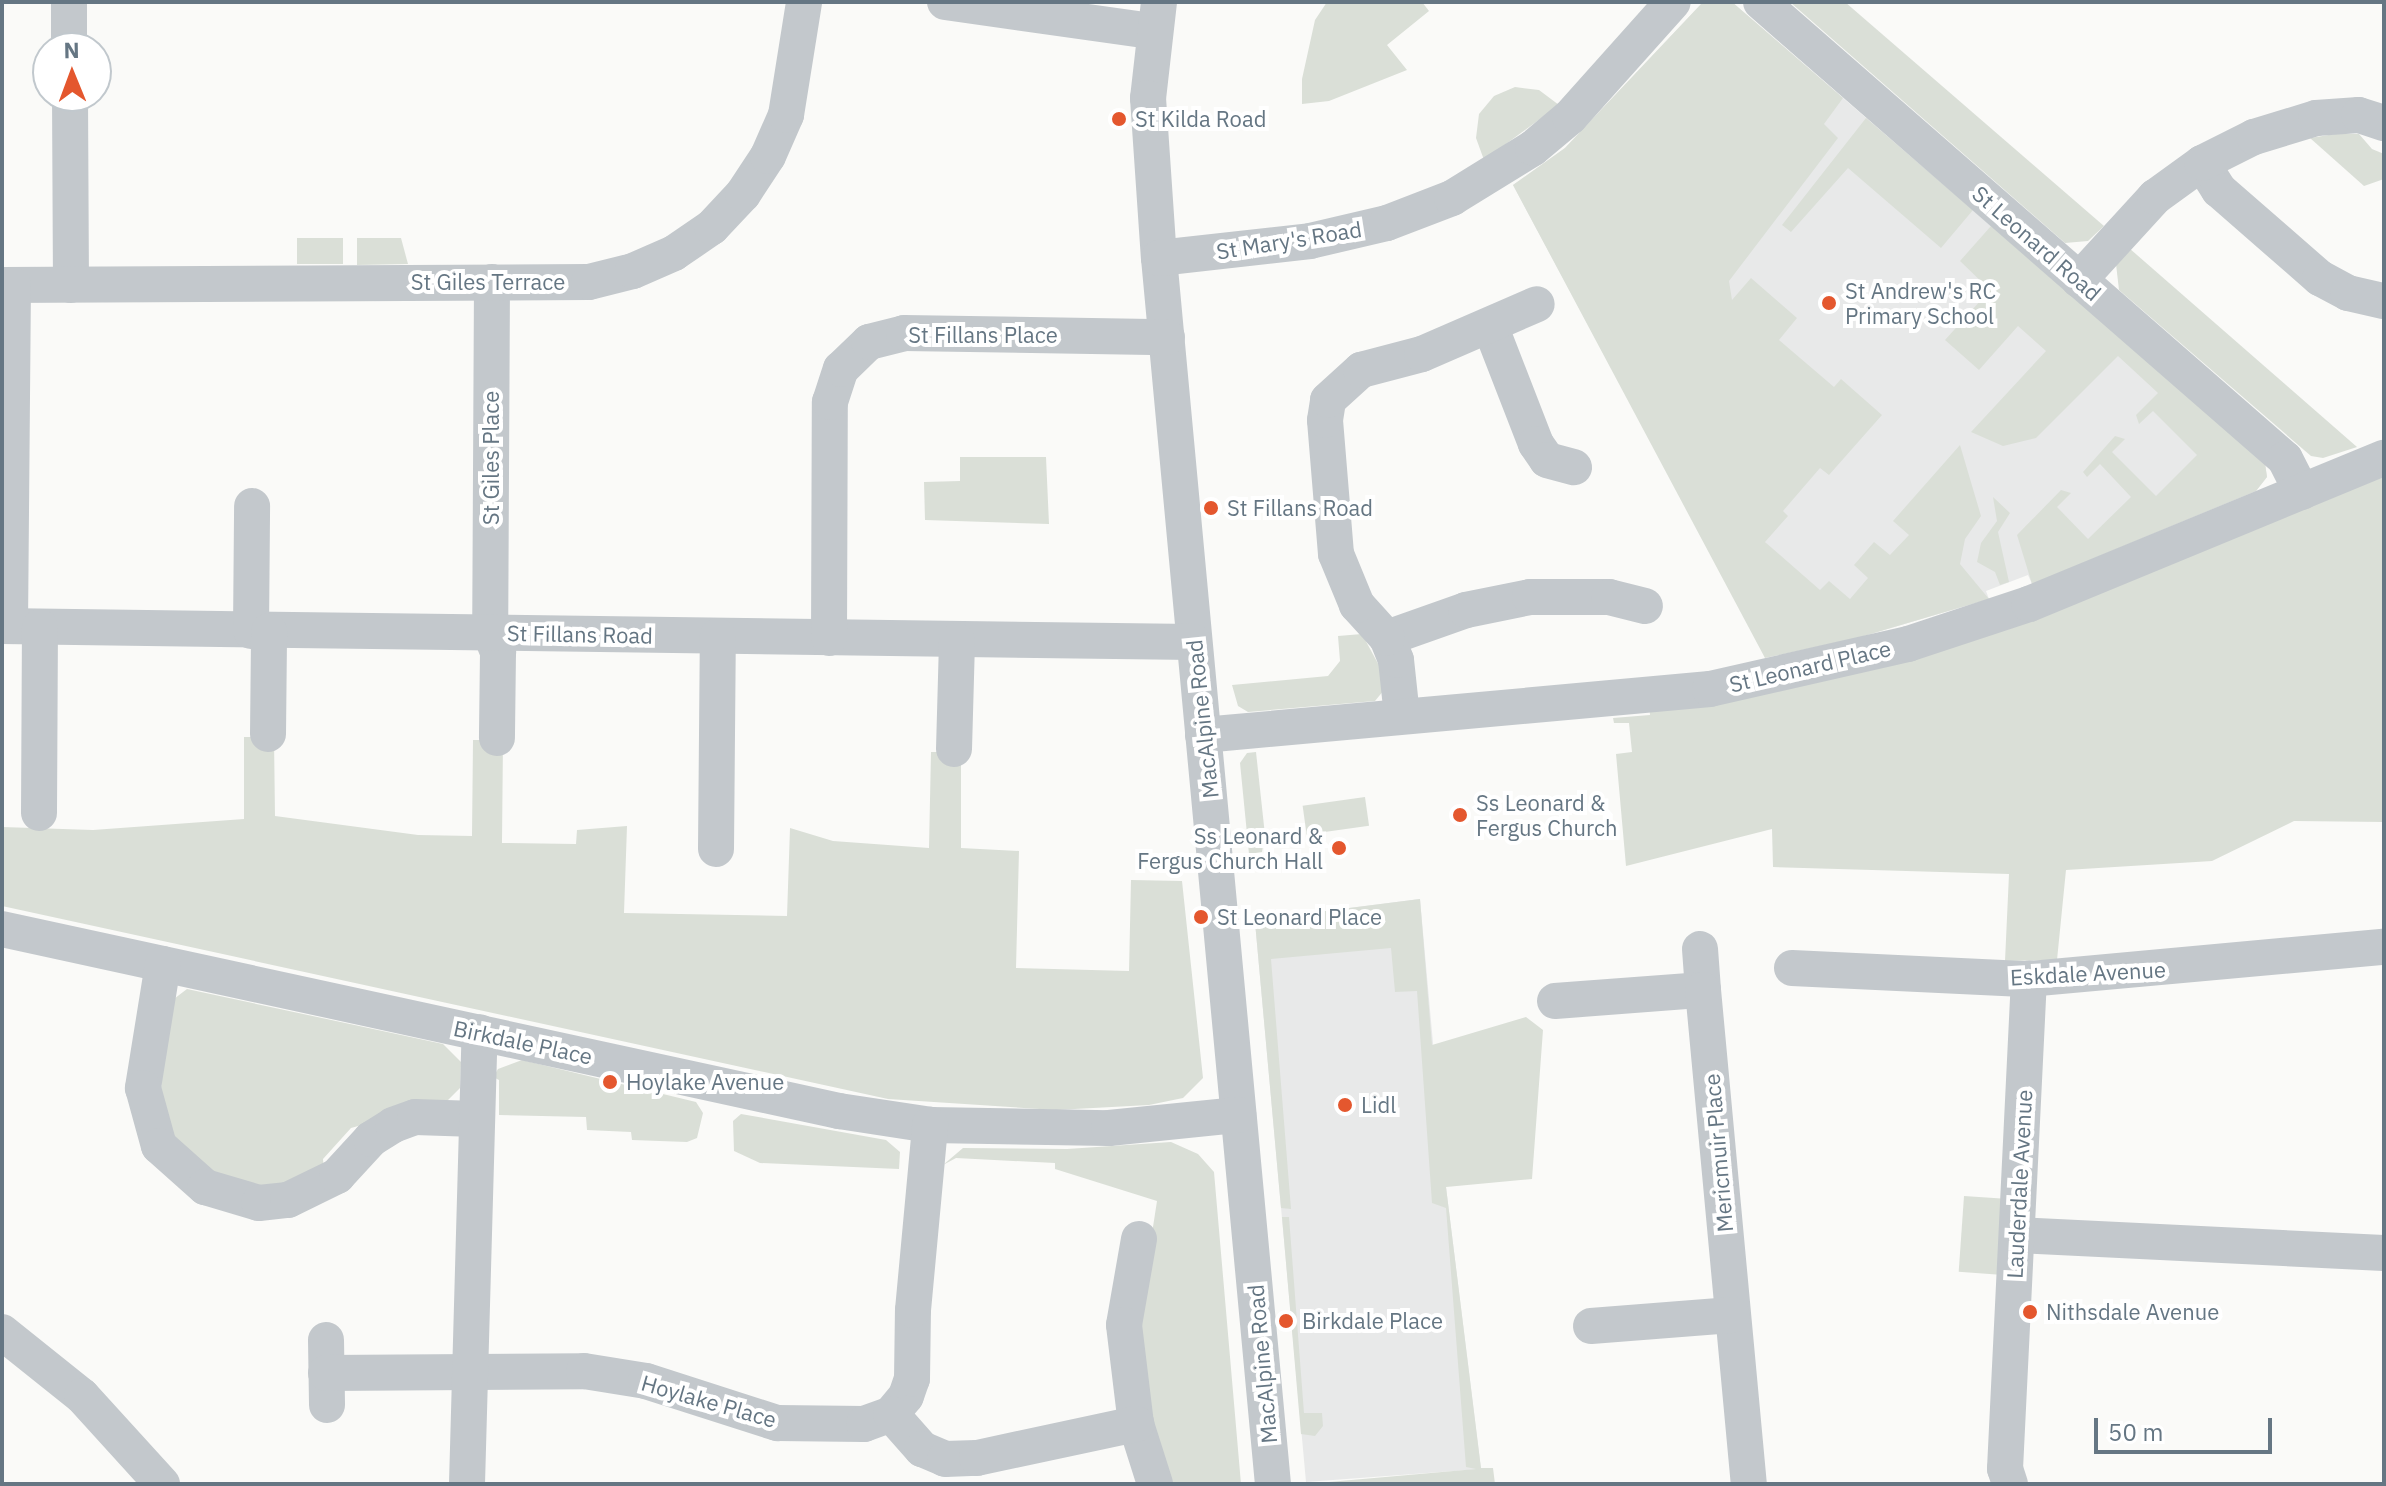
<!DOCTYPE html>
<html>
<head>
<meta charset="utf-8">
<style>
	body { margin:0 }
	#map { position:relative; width:2386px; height:1486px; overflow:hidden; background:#fafaf8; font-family:"IBM Plex Sans",sans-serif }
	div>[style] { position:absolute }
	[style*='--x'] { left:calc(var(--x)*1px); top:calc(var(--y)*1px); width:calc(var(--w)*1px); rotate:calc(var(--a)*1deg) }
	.built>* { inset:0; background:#e8e9e9 }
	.green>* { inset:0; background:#dadfd7; transform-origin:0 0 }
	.minor>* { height:36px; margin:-18px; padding:0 18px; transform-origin:18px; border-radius:18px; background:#c3c8cc }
	.dots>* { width:22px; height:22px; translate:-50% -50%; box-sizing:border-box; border:4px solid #fff; border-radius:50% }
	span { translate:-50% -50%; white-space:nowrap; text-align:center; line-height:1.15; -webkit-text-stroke:8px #fff; paint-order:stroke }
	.poi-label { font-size:22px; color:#657683 }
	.left { translate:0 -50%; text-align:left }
	.right { translate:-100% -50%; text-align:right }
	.street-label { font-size:22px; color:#657683 }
	.frame { position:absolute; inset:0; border:4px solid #657683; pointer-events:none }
	.north { position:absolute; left:32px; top:32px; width:80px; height:80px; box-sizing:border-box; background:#fff; border:2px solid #c1c8cd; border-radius:50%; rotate:359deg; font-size:22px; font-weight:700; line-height:32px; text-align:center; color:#657683 }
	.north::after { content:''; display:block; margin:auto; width:28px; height:36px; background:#e4572e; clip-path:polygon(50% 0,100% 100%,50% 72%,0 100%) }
	.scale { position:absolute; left:2094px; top:1418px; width:178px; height:36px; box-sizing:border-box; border:4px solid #657683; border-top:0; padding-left:10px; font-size:24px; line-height:28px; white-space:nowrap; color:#657683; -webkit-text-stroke:6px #fff; paint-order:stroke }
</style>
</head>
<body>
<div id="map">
	<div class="built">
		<i style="clip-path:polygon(1703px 2px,1732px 2px,2265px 463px,2267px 477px,2256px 491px,2032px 584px,2028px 575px,1986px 591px,1989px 599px,1857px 638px,1629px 401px,1513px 185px,1565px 148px)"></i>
		<i style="clip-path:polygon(1420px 899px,1446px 1187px,1481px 1469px,1306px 1482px,1254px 911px,1302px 914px)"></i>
	</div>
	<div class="green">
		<i style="clip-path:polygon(1327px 2px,1422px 2px,1429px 11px,1387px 45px,1407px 70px,1329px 101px,1302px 104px,1302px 79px,1315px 20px)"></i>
		<i style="clip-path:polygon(1703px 2px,1732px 2px,1843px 98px,1824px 124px,1838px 138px,1729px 281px,1732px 300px,1751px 278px,1797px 318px,1779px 340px,1834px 387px,1841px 379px,1882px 415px,1829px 475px,1820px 468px,1783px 511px,1788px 516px,1765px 542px,1820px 590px,1829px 581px,1850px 599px,1868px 578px,1854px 565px,1874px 542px,1890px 555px,1909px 535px,1893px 521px,1960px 445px,1981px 516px,1965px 539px,1960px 564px,1989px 599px,1857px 638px,1765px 658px,1513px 185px,1565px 148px)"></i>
		<i style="clip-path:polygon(1790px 2px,1845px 2px,2104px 226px,2088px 241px,2065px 243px)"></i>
		<i style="clip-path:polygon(1515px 87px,1539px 90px,1559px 105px,1484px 160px,1476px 138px,1479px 114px,1494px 96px)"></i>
		<i style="clip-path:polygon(1866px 118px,1973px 210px,1941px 248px,1848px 168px,1791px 232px,1782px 225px)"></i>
		<i style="clip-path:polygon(2335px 134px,2359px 134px,2372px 149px,2384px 154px,2384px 179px,2364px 186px,2310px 138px)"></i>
		<i style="clip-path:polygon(1991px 226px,2265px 463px,2267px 477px,2256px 491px,2032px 584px,2017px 535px,2061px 490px,2071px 493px,2057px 507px,2088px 539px,2131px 497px,2100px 464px,2087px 477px,2083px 472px,2115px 436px,2125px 439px,2112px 452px,2156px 496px,2197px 455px,2153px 411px,2139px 424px,2136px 415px,2158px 393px,2118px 356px,2036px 438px,2003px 446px,1971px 432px,2046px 351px,2018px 326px,1979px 370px,1945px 340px,1990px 290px,1960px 261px)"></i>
		<i style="left:343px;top:238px;width:26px;height:46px;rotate:90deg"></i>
		<i style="clip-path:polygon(357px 238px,401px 238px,408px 264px,357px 265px)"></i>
		<i style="clip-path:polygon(2129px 248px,2357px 447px,2323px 458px,2311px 456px,2119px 290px,2116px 264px)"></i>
		<i style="clip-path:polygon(960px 457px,1046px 457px,1049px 524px,925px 520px,924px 482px,960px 481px)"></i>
		<i style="clip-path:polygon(2384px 467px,2384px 822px,2294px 821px,2212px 861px,2066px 870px,2057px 960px,2005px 961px,2009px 874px,1773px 867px,1772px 829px,1626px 866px,1616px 754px,1632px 752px,1629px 723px,1614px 723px,1613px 718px,1650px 715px,1649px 703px,1751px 690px)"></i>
		<i style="clip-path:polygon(1993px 497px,2010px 513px,1998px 532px,2009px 582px,2000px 585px,1995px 572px,1977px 562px,1981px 543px,1997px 521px)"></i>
		<i style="clip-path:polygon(1362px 634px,1382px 671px,1384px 690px,1375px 701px,1248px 712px,1238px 706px,1232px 685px,1328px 676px,1340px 661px,1338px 636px)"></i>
		<i style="clip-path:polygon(244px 737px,274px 737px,275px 816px,418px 835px,472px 836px,473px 740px,503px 740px,502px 843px,576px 844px,577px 830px,627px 826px,624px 913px,787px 916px,790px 828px,833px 841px,929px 848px,931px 752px,961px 752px,961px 848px,1019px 851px,1016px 968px,1129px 971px,1131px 880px,1182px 881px,1203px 1078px,1183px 1098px,1149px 1105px,1056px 1110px,888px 1099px,2px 906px,2px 827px,93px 830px,244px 819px)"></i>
		<i style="clip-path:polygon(1256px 752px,1265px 835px,1262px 852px,1249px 854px,1240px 763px,1247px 753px)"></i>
		<i style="left:1365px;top:797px;width:29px;height:63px;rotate:82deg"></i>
		<i style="clip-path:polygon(1420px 899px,1432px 1045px,1526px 1017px,1543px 1030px,1532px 1179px,1446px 1187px,1481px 1468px,1493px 1468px,1495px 1484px,1306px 1484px,1476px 1469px,1466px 1467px,1446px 1208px,1432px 1203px,1417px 991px,1395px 992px,1391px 948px,1271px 959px,1291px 1209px,1281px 1208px,1254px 911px,1302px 914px)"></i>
		<i style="clip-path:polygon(187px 989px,443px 1044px,461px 1062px,460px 1088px,447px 1101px,351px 1128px,323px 1159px,324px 1171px,304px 1183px,251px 1191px,178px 1156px,161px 1105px,162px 1008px)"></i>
		<i style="clip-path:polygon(522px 1060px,696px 1102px,703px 1113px,697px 1138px,687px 1142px,632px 1140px,631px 1132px,587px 1130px,586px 1117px,499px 1115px,499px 1080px,493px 1077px,498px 1069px)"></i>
		<i style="clip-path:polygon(741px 1114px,886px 1140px,900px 1152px,899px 1169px,760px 1163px,734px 1151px,733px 1121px)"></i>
		<i style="clip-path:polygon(1171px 1142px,1198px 1154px,1214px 1172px,1241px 1484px,1167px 1484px,1134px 1350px,1157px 1201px,1055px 1169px,1055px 1163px,956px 1158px,943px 1165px,963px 1148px,1067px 1149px)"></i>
		<i style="left:1964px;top:1196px;width:41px;height:76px;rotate:4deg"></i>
		<i style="clip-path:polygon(1282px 1217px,1289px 1217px,1304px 1413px,1322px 1413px,1323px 1426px,1315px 1436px,1301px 1434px)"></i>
	</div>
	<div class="minor">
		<i style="--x:69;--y:2;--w:46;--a:90"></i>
		<i style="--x:945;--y:2;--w:209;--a:8"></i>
		<i style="--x:1159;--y:2;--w:97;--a:96.5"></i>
		<i style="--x:1148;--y:98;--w:160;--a:86.1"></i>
		<i style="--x:1159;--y:258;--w:1231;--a:84.69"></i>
		<i style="--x:1761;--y:2;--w:695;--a:41.09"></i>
		<i style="--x:2285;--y:459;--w:37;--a:63"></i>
		<i style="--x:70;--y:96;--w:189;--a:89.7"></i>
		<i style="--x:2202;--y:163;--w:32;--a:58"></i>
		<i style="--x:2219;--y:190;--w:134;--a:41.1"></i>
		<i style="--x:2320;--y:278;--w:32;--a:28"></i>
		<i style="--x:2348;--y:293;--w:37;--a:13"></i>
		<i style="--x:1159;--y:258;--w:152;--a:-6.4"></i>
		<i style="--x:1310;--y:241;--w:79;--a:-13.2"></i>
		<i style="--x:1387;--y:223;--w:70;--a:-21"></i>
		<i style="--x:1452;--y:198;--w:95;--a:-31.7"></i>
		<i style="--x:1533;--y:148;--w:48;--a:-40"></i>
		<i style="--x:1570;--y:117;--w:154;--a:-48.2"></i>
		<i style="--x:2079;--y:280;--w:113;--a:-47.5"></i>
		<i style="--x:2155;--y:197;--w:58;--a:-35.9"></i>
		<i style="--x:2202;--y:163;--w:58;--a:-26.6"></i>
		<i style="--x:2254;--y:137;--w:65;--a:-17"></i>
		<i style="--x:2316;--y:118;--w:43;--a:-4"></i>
		<i style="--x:2359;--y:115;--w:26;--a:18"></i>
		<i style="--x:492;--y:282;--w:351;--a:90.3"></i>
		<i style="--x:490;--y:633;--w:21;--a:67"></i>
		<i style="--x:498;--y:652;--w:86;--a:90.7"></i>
		<i style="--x:2;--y:285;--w:587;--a:-0.29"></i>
		<i style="--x:589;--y:282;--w:45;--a:-14"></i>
		<i style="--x:633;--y:271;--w:45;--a:-23.7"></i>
		<i style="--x:674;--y:253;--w:46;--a:-34.4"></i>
		<i style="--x:712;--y:227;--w:45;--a:-46.8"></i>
		<i style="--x:743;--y:194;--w:45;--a:-56.7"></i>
		<i style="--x:768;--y:156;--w:45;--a:-66.3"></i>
		<i style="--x:786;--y:115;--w:114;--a:-80.9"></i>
		<i style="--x:1491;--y:328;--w:124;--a:68.8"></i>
		<i style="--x:1536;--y:444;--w:19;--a:55"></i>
		<i style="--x:1547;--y:460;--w:28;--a:15"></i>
		<i style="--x:2;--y:626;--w:1192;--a:0.77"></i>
		<i style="--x:10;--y:626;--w:341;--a:-89.5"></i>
		<i style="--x:251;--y:631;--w:125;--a:-89.5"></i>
		<i style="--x:829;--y:638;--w:236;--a:-89.8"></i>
		<i style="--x:830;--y:402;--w:35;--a:-72"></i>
		<i style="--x:841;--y:369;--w:39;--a:-44"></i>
		<i style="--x:869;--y:342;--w:36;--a:-14"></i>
		<i style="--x:904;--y:333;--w:263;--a:0.9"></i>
		<i style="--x:1387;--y:638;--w:84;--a:-19.5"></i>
		<i style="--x:1466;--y:610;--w:65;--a:-11.5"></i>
		<i style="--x:1530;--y:597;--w:79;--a:0"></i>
		<i style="--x:1609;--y:597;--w:37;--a:14"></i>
		<i style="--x:1402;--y:716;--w:56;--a:-96.1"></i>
		<i style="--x:1396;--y:660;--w:24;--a:-112"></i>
		<i style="--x:1387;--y:638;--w:45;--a:-132.3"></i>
		<i style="--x:1357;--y:605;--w:55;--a:-112.4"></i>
		<i style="--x:1336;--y:554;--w:134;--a:-94.7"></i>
		<i style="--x:1325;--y:420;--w:20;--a:-81"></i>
		<i style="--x:1328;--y:400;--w:45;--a:-42.3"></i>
		<i style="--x:1361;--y:370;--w:63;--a:-14.7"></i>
		<i style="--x:1422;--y:354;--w:125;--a:-23.5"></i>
		<i style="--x:268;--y:734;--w:103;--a:-89.4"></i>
		<i style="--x:1203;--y:735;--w:509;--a:-5.18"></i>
		<i style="--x:1710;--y:689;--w:203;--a:-12.8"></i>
		<i style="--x:1908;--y:644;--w:127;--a:-18.3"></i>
		<i style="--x:2029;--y:604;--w:384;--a:-22.4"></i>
		<i style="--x:954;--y:749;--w:108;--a:-88.4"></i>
		<i style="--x:39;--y:813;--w:186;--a:-89.7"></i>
		<i style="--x:716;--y:849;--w:213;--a:-89.5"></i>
		<i style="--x:2;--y:929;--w:857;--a:12.27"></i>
		<i style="--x:839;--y:1111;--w:92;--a:8.7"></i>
		<i style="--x:930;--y:1125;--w:179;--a:1"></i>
		<i style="--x:1109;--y:1128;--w:130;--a:-5.8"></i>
		<i style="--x:1700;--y:949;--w:41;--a:85.8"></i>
		<i style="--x:163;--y:964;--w:126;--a:99.2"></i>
		<i style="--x:143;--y:1088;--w:60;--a:74.6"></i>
		<i style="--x:159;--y:1146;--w:62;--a:41.7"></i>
		<i style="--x:205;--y:1187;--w:56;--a:16.5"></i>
		<i style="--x:259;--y:1203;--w:29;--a:-6"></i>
		<i style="--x:288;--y:1200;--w:55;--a:-26.1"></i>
		<i style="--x:337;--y:1176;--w:50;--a:-47.4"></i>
		<i style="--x:371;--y:1139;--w:26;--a:-32"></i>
		<i style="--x:393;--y:1125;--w:23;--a:-20"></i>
		<i style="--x:415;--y:1117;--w:61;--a:1.9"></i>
		<i style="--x:1792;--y:968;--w:237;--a:2.7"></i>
		<i style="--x:2029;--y:979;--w:356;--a:-5.2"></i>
		<i style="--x:1555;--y:1001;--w:148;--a:-4.3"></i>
		<i style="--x:1703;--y:990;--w:496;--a:84.7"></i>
		<i style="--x:2017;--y:1235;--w:367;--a:2.8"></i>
		<i style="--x:1139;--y:1239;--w:87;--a:99.9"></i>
		<i style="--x:1124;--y:1325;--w:100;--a:83.1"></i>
		<i style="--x:1136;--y:1424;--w:63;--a:72.4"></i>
		<i style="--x:1591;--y:1326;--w:141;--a:-4.5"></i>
		<i style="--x:2;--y:1332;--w:102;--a:38.7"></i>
		<i style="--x:82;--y:1396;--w:119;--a:47.7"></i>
		<i style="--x:326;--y:1340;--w:65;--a:89.1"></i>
		<i style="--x:326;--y:1373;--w:258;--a:-0.4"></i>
		<i style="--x:584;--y:1371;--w:63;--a:9.2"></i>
		<i style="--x:646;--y:1381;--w:138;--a:17.8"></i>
		<i style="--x:777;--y:1423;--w:87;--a:0.7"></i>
		<i style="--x:864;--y:1424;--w:29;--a:-20"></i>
		<i style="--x:891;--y:1414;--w:23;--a:-50"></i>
		<i style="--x:906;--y:1396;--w:18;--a:-71"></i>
		<i style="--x:912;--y:1379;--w:69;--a:-89.2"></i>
		<i style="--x:913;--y:1310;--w:186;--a:-84.7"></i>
		<i style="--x:891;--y:1414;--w:47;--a:48.5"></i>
		<i style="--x:922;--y:1449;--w:25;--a:23"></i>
		<i style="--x:945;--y:1459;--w:32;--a:-2"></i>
		<i style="--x:977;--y:1458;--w:163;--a:-12.1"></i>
		<i style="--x:467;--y:1484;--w:452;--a:-88.4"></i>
		<i style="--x:2010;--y:1484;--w:16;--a:-108"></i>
		<i style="--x:2005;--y:1469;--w:491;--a:-87.2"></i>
	</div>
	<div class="dots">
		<i style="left:1119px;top:119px;background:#e4572e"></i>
		<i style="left:1829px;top:303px;background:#e4572e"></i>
		<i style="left:1211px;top:508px;background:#e4572e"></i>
		<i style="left:1460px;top:815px;background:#e4572e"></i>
		<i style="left:1339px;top:848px;background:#e4572e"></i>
		<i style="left:1201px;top:917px;background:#e4572e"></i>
		<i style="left:610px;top:1082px;background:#e4572e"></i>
		<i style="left:1345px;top:1105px;background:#e4572e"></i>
		<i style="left:2030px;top:1312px;background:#e4572e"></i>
		<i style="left:1286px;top:1321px;background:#e4572e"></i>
	</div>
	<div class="poi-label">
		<span class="left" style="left:1135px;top:119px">St Kilda Road</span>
		<span class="left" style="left:1845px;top:303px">St Andrew's RC<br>Primary School</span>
		<span class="left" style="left:1227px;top:508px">St Fillans Road</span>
		<span class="left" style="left:1476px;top:815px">Ss Leonard &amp;<br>Fergus Church</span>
		<span class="right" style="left:1323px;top:848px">Ss Leonard &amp;<br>Fergus Church Hall</span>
		<span class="left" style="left:1217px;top:917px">St Leonard Place</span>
		<span class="left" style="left:626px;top:1082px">Hoylake Avenue</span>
		<span class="left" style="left:1361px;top:1105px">Lidl</span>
		<span class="left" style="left:2046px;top:1312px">Nithsdale Avenue</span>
		<span class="left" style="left:1302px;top:1321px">Birkdale Place</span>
	</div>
	<div class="street-label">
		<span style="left:1289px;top:240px;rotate:-9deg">St Mary's Road</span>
		<span style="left:2037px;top:243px;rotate:41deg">St Leonard Road</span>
		<span style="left:488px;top:282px">St Giles Terrace</span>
		<span style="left:983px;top:335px">St Fillans Place</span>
		<span style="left:491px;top:458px;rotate:-90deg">St Giles Place</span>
		<span style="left:580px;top:634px;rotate:1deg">St Fillans Road</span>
		<span style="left:1810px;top:666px;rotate:-13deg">St Leonard Place</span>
		<span style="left:1202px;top:719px;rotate:-96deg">MacAlpine Road</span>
		<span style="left:2088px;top:973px;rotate:-3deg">Eskdale Avenue</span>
		<span style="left:523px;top:1042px;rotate:12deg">Birkdale Place</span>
		<span style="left:1718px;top:1153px;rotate:-95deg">Mericmuir Place</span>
		<span style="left:2019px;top:1184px;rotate:-87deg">Lauderdale Avenue</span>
		<span style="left:1262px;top:1364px;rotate:-95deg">MacAlpine Road</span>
		<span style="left:709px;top:1401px;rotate:16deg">Hoylake Place</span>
	</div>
	<div class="frame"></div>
	<div class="north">N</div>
	<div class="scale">50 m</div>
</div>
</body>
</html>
